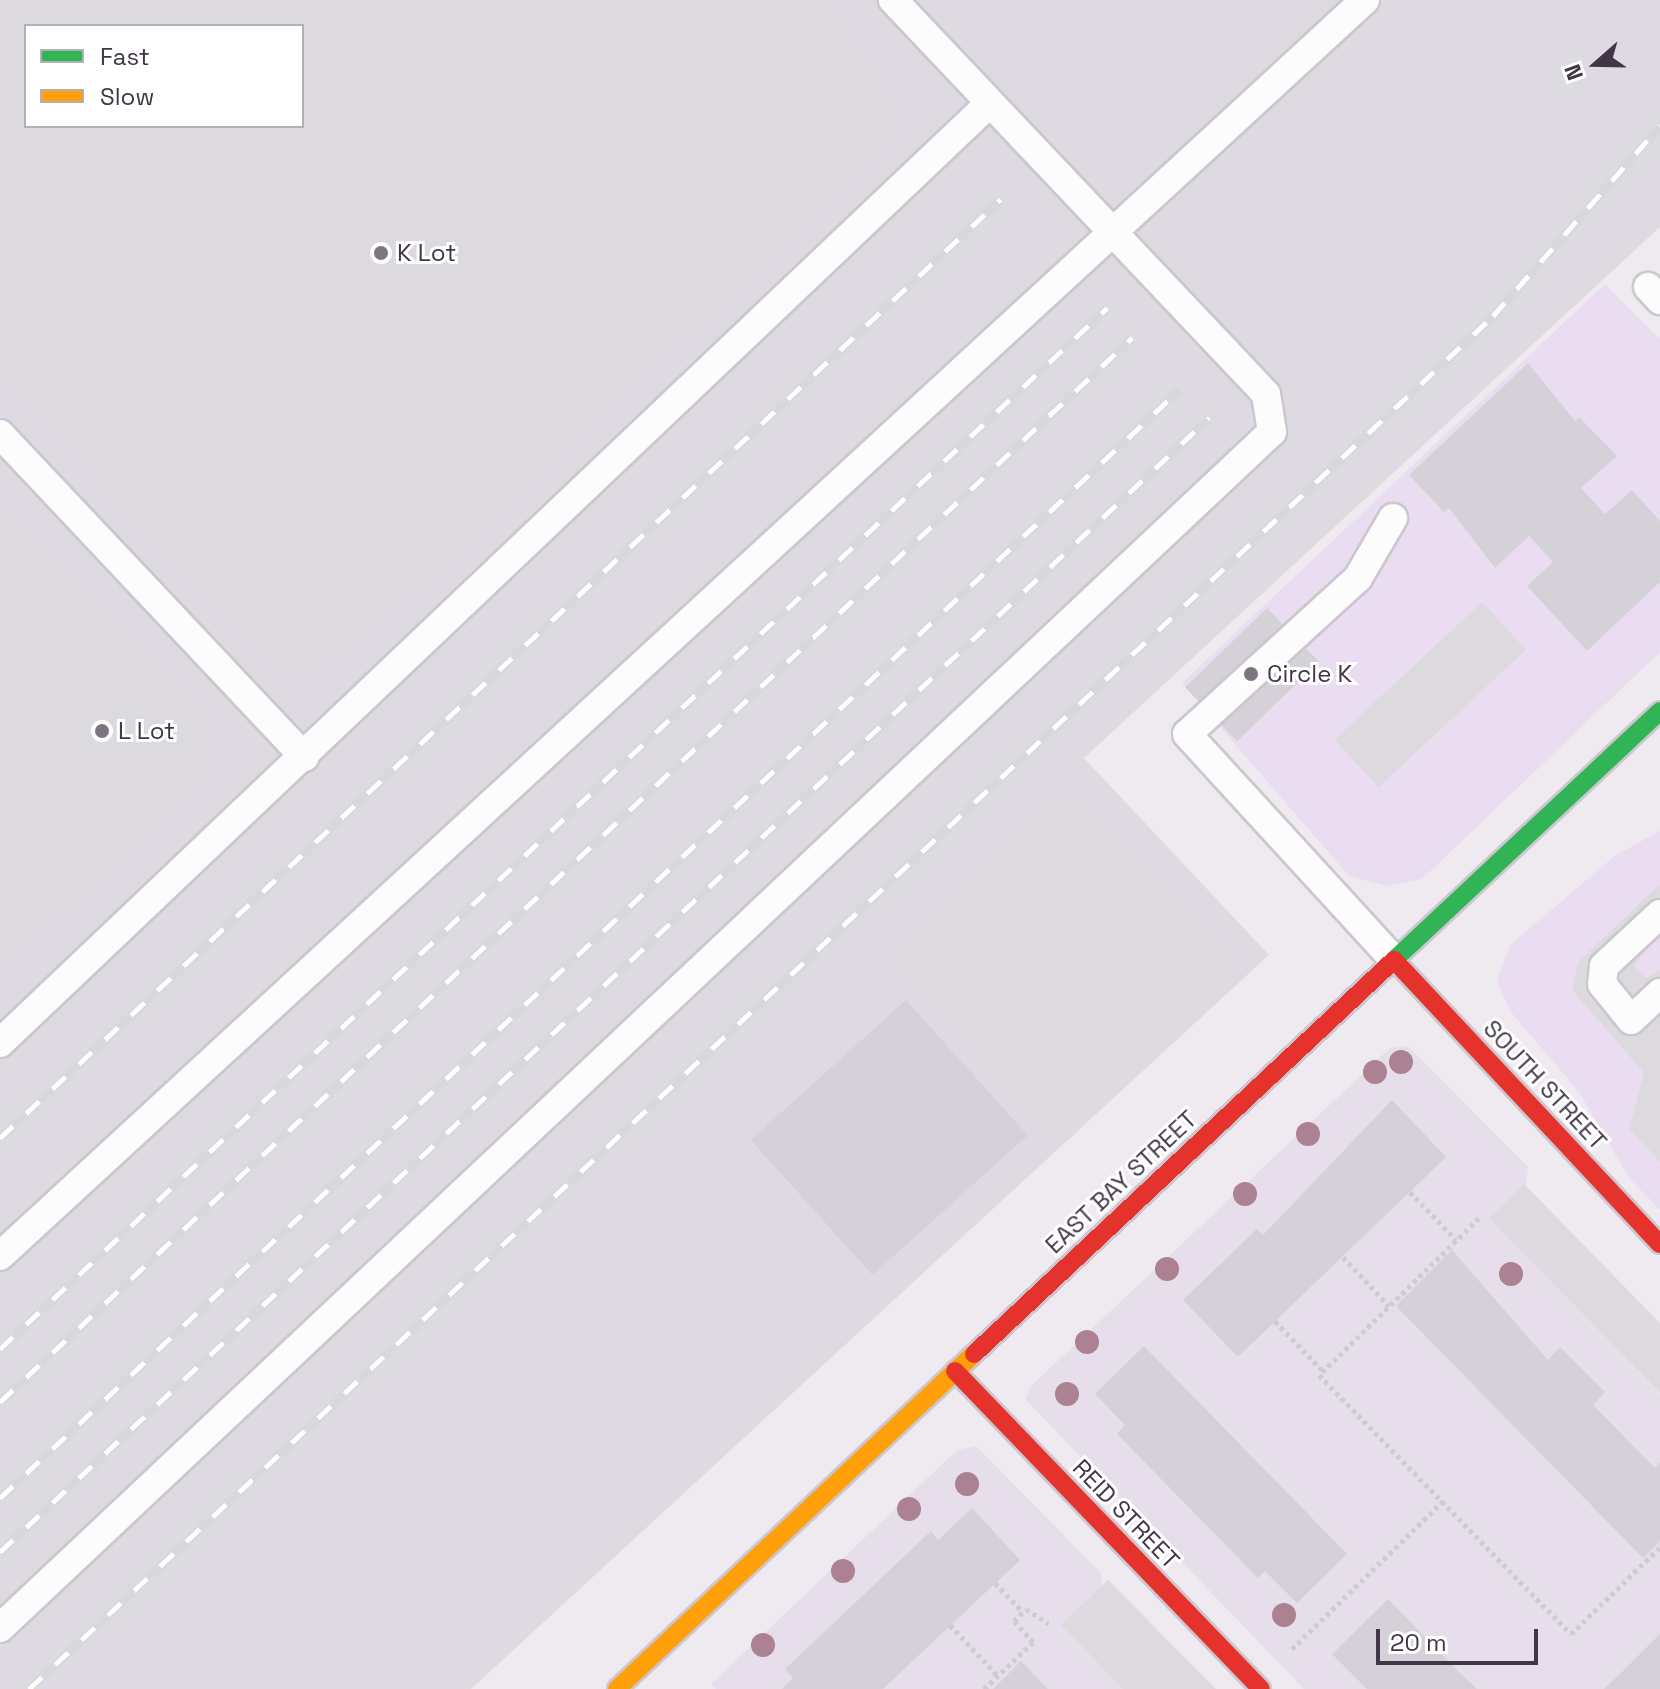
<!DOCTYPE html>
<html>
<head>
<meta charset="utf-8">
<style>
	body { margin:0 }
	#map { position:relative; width:1660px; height:1689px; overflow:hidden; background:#eeeaf0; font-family:"Space Grotesk",sans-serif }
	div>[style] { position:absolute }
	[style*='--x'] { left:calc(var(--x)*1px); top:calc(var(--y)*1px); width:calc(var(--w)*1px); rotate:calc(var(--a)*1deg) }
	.residential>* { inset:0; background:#e6deea }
	.commercial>* { inset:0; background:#eaddf2 }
	.industrial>* { inset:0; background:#dedae2 }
	.parking>* { inset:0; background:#dddadf; transform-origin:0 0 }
	.building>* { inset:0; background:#d5d1d8; transform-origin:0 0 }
	.path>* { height:5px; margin-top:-2.5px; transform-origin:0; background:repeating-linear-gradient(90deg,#cecbd1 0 4px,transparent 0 8px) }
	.roads { filter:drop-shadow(2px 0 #ccc7ce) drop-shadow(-2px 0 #ccc7ce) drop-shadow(0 2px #ccc7ce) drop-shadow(0 -2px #ccc7ce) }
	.lane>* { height:28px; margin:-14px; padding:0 14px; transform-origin:14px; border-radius:14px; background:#fcfcfd }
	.fast>* { height:18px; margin:-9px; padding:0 9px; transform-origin:9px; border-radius:9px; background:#30b455 }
	.slow>* { height:18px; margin:-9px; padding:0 9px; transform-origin:9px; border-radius:9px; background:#ff9f0a }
	.jam>* { height:18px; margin:-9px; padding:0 9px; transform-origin:9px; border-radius:9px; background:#e5322d }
	.rail>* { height:9px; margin-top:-4.5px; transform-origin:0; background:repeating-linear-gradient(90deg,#fff 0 18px,#d9d8d9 0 36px); box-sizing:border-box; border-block:2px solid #d9d8d9 }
	.trees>* { width:24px; height:24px; margin:-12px; border-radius:50%; background:#ac8192 }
	.dots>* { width:22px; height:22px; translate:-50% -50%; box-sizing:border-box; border:4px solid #fff; border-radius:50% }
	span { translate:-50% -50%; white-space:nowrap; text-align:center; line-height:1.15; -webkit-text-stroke:6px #fff; paint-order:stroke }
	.poi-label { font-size:24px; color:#403646 }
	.left { translate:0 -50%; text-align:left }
	.street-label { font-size:24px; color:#403646 }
	.legend { position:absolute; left:24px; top:24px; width:280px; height:104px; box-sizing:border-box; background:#fff; border:2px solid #b3afb5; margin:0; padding:10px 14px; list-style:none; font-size:24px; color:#403646 }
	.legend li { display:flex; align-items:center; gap:16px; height:40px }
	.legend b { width:40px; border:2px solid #b3afb5 }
	.north { position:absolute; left:1556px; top:24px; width:80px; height:80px; -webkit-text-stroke:6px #fff; paint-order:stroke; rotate:250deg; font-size:22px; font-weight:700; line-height:32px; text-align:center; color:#403646 }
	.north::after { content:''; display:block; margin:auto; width:28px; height:36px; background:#403646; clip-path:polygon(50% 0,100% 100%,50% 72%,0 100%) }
	.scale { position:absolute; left:1376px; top:1629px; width:162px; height:36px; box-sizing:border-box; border:4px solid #403646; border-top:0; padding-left:10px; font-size:24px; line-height:28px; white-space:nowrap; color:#403646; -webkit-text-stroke:6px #fff; paint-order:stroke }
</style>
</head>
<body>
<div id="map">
	<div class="residential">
		<i style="clip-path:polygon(1408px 1046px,1528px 1167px,1526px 1183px,1491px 1219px,1660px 1394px,1660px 1689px,1304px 1689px,1026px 1400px,1030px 1387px,1390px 1048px)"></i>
		<i style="clip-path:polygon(976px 1446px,1100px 1572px,1124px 1689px,716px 1689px,711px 1684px,957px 1450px)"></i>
	</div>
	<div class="commercial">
		<i style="clip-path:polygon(1605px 284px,1660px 339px,1660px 652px,1422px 879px,1388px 886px,1349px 876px,1182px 683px)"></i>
		<i style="clip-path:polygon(1660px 831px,1660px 1210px,1629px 1178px,1579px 1092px,1510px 1011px,1497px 981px,1510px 945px,1616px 855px)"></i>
	</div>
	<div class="industrial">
		<i style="clip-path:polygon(evenodd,0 0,1660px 0,1660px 227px,1084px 758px,1269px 955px,471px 1689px,0 1689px,0 0,26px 26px,302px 26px,302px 126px,26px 126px,26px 26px)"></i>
	</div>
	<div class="parking">
		<i style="clip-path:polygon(evenodd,0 0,804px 0,877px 77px,886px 120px,880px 141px,347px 643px,300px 666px,282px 661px,0 364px,0 0,26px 26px,302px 26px,302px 126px,26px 126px,26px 26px)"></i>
		<i style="clip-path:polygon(0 510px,202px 724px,207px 738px,204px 759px,185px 784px,0 959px)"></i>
		<i style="left:1482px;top:602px;width:65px;height:202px;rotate:47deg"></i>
		<i style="left:1068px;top:799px;width:232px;height:235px;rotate:46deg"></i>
		<i style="clip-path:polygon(1660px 884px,1660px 936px,1634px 965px,1647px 978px,1660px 970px,1660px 1162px,1629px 1129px,1644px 1073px,1572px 990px,1578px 962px)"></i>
		<i style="clip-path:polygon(1524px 1184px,1660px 1323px,1660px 1393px,1489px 1218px)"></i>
		<i style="clip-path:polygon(1108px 1580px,1216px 1689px,1123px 1689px,1061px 1625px)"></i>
	</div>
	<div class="building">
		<i style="clip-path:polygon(1528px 363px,1575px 421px,1579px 417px,1617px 456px,1581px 488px,1605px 514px,1632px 490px,1660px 521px,1660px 582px,1587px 651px,1527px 586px,1553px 562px,1529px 536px,1495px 568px,1449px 508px,1444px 512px,1409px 475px)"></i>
		<i style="left:1267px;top:608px;width:75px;height:114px;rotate:46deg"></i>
		<i style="left:906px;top:1000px;width:182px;height:209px;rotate:48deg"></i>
		<i style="clip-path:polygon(1392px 1100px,1446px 1157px,1238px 1357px,1183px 1300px,1257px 1229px,1263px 1235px)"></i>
		<i style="clip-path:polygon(1452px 1250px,1548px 1360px,1560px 1347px,1605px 1392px,1593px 1405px,1655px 1468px,1660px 1462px,1660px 1541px,1643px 1558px,1396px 1306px)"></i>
		<i style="clip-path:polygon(1144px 1346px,1347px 1554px,1297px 1603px,1265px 1571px,1258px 1578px,1117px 1434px,1125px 1425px,1095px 1394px)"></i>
		<i style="clip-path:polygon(972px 1508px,1020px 1560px,883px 1689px,782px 1689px,793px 1678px,785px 1669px,931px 1531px,938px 1540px)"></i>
		<i style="clip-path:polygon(1388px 1599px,1457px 1670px,1477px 1689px,1367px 1689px,1332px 1654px)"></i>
		<i style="clip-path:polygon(1660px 1634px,1660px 1689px,1604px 1689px,1617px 1677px)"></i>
		<i style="clip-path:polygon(1021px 1661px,1048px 1689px,993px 1689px)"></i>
	</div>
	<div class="path">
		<i style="--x:1410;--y:1192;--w:66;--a:46.2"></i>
		<i style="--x:1479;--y:1218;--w:224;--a:135.5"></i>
		<i style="--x:1319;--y:1375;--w:361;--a:45.8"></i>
		<i style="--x:1571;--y:1634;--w:124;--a:-44.3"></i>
		<i style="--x:1343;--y:1257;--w:67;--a:46.8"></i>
		<i style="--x:1275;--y:1321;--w:69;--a:46.2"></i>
		<i style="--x:995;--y:1583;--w:40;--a:46"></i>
		<i style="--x:950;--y:1625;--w:70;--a:46.7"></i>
		<i style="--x:1292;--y:1649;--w:211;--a:-44.4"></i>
		<i style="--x:984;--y:1689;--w:68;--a:-43.8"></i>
		<i style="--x:1033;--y:1642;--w:28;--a:-132"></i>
		<i style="--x:1014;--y:1621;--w:17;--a:-45"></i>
		<i style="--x:1026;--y:1609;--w:27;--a:33"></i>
	</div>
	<div class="roads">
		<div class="lane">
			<i style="--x:1648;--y:287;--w:18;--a:47"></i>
			<i style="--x:0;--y:434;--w:444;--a:46.7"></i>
			<i style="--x:1393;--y:518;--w:69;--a:120.3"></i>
			<i style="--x:1358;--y:578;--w:231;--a:137.6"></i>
			<i style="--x:1187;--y:734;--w:306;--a:47.5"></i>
			<i style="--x:1660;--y:914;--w:76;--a:137.1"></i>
			<i style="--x:1604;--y:966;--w:18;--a:96"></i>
			<i style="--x:1602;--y:984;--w:46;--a:51.1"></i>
			<i style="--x:1631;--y:1020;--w:40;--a:-43"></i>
			<i style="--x:0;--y:1043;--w:1365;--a:-43.52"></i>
			<i style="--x:0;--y:1256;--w:1855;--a:-42.62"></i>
			<i style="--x:0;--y:1628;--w:1746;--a:-43.24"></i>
			<i style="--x:1272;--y:432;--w:38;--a:-99"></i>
			<i style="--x:1266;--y:394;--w:543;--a:-133.43"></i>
		</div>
		<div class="fast">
			<i style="--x:1394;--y:960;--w:364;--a:-43.1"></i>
		</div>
		<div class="slow">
			<i style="--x:617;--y:1689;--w:490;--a:-43.2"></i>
		</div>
		<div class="jam">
			<i style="--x:1394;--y:960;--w:389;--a:46.9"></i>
			<i style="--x:974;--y:1354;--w:576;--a:-43.17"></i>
			<i style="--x:955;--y:1371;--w:441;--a:46.1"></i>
		</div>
	</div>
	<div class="rail">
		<i style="--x:0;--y:1138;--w:1372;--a:-43.17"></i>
		<i style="--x:0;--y:1349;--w:1520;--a:-43.24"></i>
		<i style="--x:0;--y:1402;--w:1554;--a:-43.23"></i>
		<i style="--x:0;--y:1498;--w:1619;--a:-43.22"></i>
		<i style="--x:0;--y:1552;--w:1658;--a:-43.17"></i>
		<i style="--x:29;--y:1689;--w:2007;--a:-43.16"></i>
		<i style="--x:1493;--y:316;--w:253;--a:-48.7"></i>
	</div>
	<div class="trees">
		<i style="left:1401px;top:1062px"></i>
		<i style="left:1375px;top:1072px"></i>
		<i style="left:1308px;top:1134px"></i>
		<i style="left:1245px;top:1194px"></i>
		<i style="left:1167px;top:1269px"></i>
		<i style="left:1511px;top:1274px"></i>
		<i style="left:1087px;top:1342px"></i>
		<i style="left:1067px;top:1394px"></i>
		<i style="left:967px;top:1484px"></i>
		<i style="left:909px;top:1509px"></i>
		<i style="left:843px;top:1571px"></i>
		<i style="left:1284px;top:1615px"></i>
		<i style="left:763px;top:1645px"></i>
	</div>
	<div class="dots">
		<i style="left:381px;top:253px;background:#7d7582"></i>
		<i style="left:1251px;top:674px;background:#7d7582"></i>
		<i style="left:102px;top:731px;background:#7d7582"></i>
	</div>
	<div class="poi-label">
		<span class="left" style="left:397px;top:253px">K Lot</span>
		<span class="left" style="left:1267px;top:674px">Circle K</span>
		<span class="left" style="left:118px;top:731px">L Lot</span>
	</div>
	<div class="street-label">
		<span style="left:1545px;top:1085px;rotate:47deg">SOUTH STREET</span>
		<span style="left:1121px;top:1182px;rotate:-43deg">EAST BAY STREET</span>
		<span style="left:1126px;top:1514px;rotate:46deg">REID STREET</span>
	</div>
	<ul class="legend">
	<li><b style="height:10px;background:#30b455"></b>Fast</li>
	<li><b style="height:10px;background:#ff9f0a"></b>Slow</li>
	</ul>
	<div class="north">N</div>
	<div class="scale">20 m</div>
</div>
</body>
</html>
